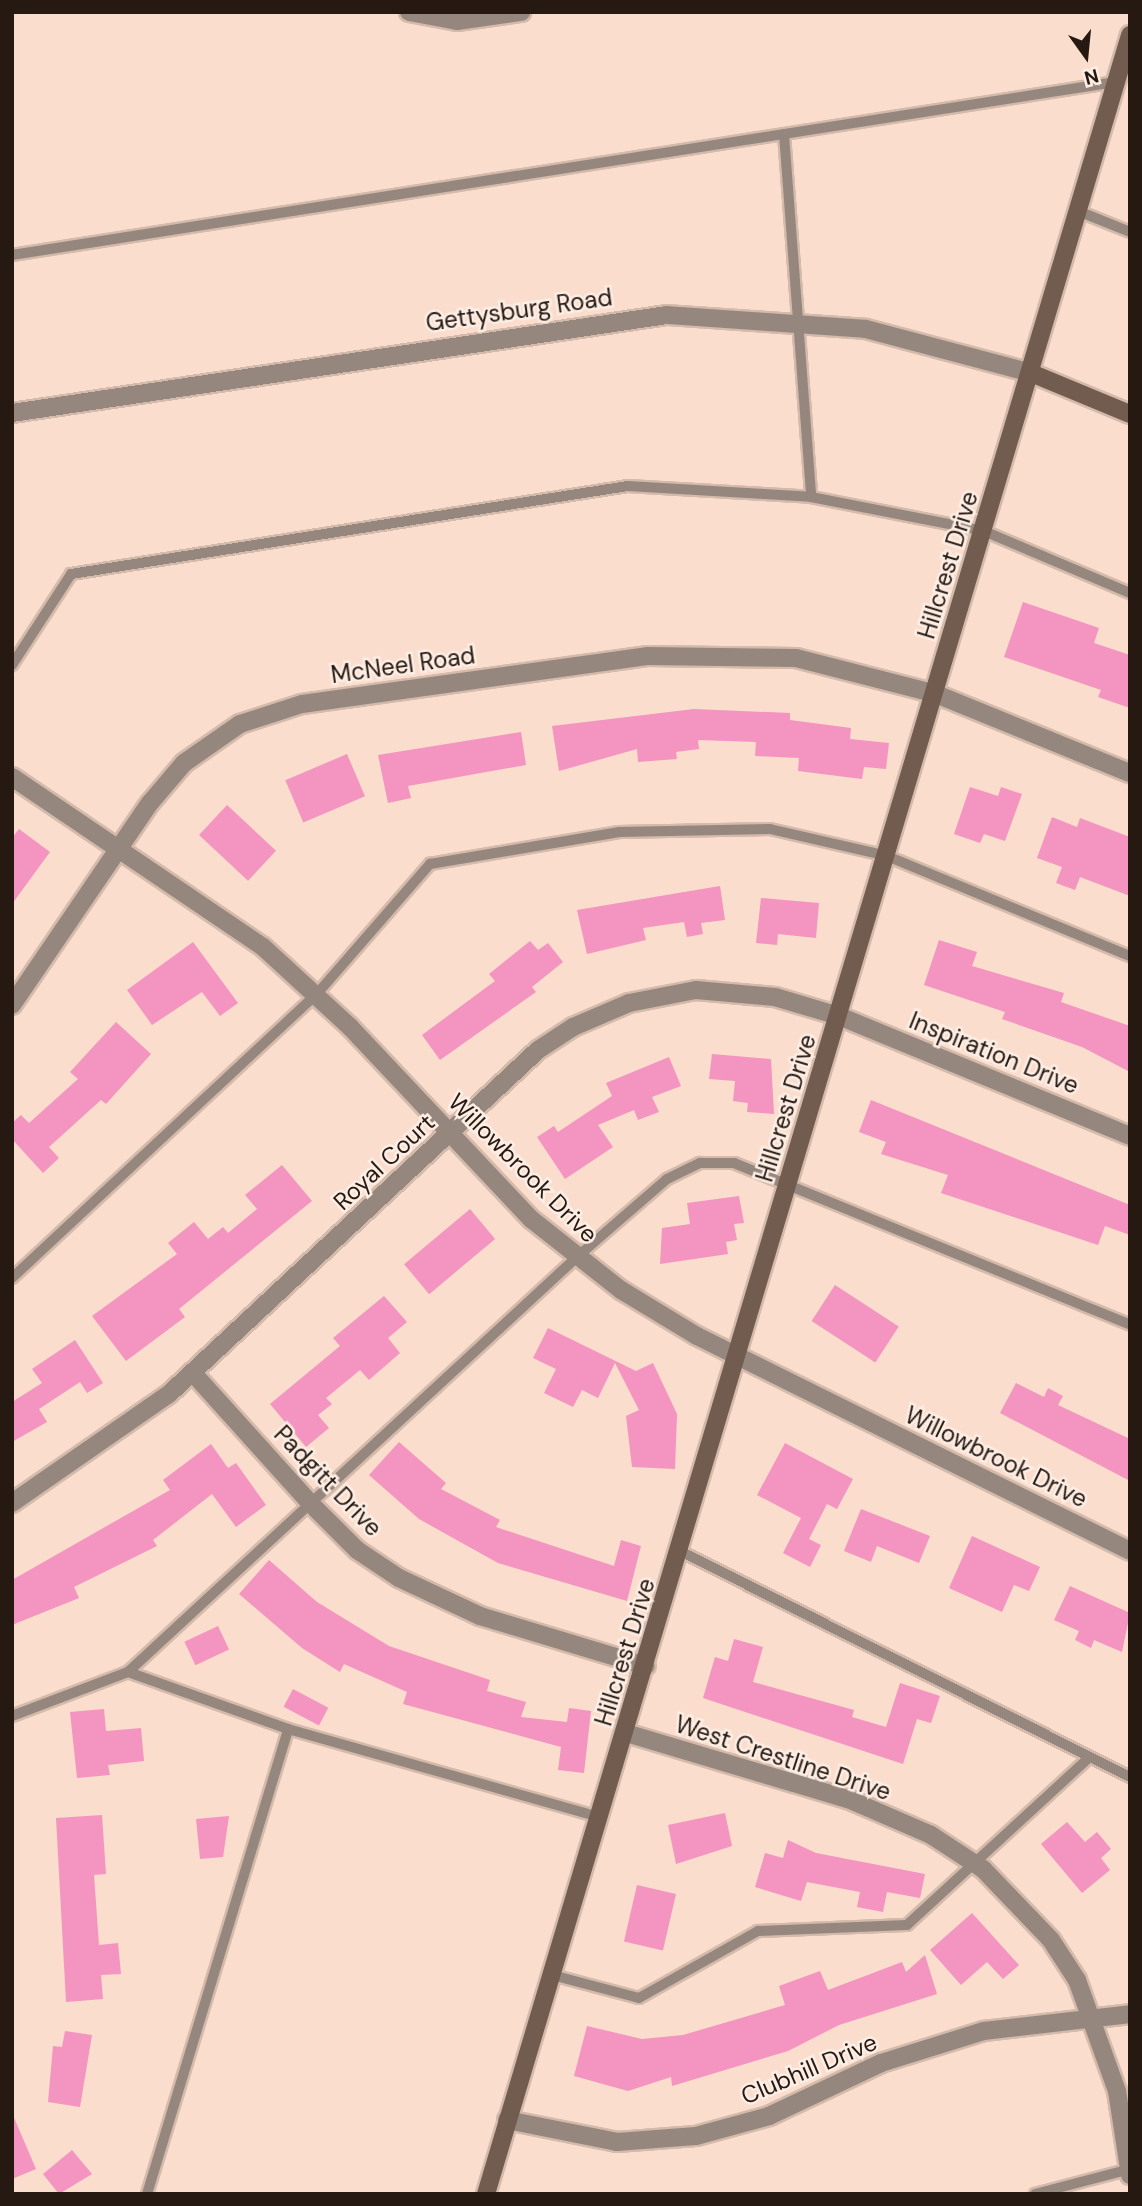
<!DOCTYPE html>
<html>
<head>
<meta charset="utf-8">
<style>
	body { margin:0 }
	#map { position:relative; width:1142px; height:2206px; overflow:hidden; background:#faddcc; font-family:"DM Sans",sans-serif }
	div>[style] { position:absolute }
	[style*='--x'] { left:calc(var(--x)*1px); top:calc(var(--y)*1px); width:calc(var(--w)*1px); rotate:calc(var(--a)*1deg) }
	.building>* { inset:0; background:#f494c0; transform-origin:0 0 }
	.roads { filter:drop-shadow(2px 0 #d4baab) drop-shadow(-2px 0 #d4baab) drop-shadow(0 2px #d4baab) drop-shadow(0 -2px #d4baab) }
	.lane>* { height:10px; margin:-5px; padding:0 5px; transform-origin:5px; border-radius:5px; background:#96877e }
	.street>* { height:18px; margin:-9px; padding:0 9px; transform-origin:9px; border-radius:9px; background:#96877e }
	.secondary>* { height:18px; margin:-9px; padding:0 9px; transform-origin:9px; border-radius:9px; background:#715c4f }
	span { translate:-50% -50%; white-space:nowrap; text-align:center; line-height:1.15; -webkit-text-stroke:5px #fdeee5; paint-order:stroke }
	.street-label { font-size:24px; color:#261912 }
	.frame { position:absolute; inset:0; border:14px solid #261912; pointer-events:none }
	.north { position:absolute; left:1051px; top:21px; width:70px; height:70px; -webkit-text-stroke:5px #fdeee5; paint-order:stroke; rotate:165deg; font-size:19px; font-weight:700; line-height:28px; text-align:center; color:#261912 }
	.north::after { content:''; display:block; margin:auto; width:24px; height:32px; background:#261912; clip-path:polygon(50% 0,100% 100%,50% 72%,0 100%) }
</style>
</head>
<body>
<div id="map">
	<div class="building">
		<i style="clip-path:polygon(1023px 602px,1099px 628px,1094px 643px,1130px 655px,1130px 708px,1098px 697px,1101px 690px,1004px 657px)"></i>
		<i style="clip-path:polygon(694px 709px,790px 713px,790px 720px,851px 728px,850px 739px,889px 743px,886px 769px,864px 767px,862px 779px,798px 771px,799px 758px,755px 756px,756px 742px,698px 740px,699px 749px,676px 752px,677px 759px,638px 762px,637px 749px,559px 771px,552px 726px)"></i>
		<i style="clip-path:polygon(521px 732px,526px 765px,408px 786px,411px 798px,388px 803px,378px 755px)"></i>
		<i style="left:347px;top:754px;width:46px;height:67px;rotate:67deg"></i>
		<i style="clip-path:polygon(970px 787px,998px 796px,1001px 787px,1022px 794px,1005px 841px,984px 834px,980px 843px,954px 834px)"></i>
		<i style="left:227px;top:805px;width:67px;height:41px;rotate:43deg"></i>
		<i style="clip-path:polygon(1052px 817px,1077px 827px,1080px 818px,1130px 837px,1130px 896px,1080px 877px,1075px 890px,1056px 883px,1062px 867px,1037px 858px)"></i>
		<i style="clip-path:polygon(19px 829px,50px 852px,12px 904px,12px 838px)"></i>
		<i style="clip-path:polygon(720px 886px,725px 920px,701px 923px,703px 934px,687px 937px,684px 922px,643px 928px,646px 940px,587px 954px,577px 910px)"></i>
		<i style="clip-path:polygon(761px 898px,819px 903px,816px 938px,778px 934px,777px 945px,756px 943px)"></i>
		<i style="clip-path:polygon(939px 940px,977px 952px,972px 966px,1064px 993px,1061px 1002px,1130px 1026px,1130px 1072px,1082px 1047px,1002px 1019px,1005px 1012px,924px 985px)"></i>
		<i style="clip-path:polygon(530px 941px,538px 950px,548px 943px,563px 962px,532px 987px,536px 992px,440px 1060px,422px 1035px,495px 981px,489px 974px)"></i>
		<i style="clip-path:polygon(193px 942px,238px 1003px,220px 1016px,202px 992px,152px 1025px,127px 990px)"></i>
		<i style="clip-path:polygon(116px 1022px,151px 1054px,106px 1104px,101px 1100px,49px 1147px,59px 1158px,43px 1173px,12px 1139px,12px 1123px,21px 1115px,29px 1123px,78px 1079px,70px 1072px)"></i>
		<i style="clip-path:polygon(712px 1054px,771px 1059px,774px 1114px,747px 1112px,748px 1103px,733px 1101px,735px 1081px,709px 1079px)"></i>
		<i style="clip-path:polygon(669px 1057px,681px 1086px,652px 1097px,659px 1112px,638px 1120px,634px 1110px,598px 1125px,613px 1147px,565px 1179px,537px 1137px,554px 1126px,558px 1132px,612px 1096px,606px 1083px)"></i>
		<i style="clip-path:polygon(871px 1100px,1130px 1205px,1130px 1235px,1105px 1226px,1098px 1245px,941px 1193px,948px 1175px,881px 1154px,886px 1142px,859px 1132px)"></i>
		<i style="clip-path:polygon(282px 1165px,312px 1201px,179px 1309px,185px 1317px,126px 1361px,92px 1316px,177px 1254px,168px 1243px,194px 1222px,208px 1239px,223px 1227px,228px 1233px,257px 1209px,245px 1195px)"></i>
		<i style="clip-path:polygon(739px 1196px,744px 1223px,734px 1224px,737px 1240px,726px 1242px,728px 1254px,660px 1264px,662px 1228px,690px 1224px,687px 1203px)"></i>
		<i style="left:470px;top:1209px;width:39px;height:86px;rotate:50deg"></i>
		<i style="left:835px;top:1285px;width:76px;height:43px;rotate:33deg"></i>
		<i style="clip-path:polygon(384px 1296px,407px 1322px,388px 1338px,400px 1353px,369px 1380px,360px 1370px,326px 1398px,332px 1404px,318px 1415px,329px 1428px,306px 1447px,270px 1404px,340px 1346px,333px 1338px)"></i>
		<i style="clip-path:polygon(548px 1328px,636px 1371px,653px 1363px,677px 1414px,675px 1469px,632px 1467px,626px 1416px,639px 1410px,615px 1363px,598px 1398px,582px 1390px,573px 1407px,544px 1393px,556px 1369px,533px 1358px)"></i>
		<i style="clip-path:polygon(75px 1340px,103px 1383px,87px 1393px,80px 1382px,39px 1409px,47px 1422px,12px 1442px,12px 1402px,42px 1383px,32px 1369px)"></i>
		<i style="clip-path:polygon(1016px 1383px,1044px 1397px,1048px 1388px,1063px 1396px,1058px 1405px,1130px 1439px,1130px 1481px,1000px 1413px)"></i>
		<i style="clip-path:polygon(399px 1442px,446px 1483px,441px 1489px,500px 1520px,496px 1527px,614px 1566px,621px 1540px,641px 1546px,627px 1601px,498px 1563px,419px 1519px,369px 1475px)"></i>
		<i style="clip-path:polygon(785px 1443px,853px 1479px,837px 1509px,827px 1504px,809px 1539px,821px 1545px,810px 1567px,783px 1553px,801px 1518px,757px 1495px)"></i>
		<i style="clip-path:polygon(211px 1444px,228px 1468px,236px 1463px,266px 1505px,236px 1527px,212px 1494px,153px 1540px,157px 1546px,74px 1587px,79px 1598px,12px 1625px,12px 1580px,170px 1490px,163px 1480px)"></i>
		<i style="clip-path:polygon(861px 1509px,930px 1536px,919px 1563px,877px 1546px,871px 1562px,844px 1551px)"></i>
		<i style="clip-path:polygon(972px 1536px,1040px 1567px,1029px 1591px,1014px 1585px,1002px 1612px,949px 1588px)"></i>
		<i style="clip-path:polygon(269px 1560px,317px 1602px,389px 1646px,490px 1680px,487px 1691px,526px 1702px,521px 1717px,567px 1722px,569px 1708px,591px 1711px,584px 1773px,558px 1770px,561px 1747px,403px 1704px,407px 1692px,344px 1664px,340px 1672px,302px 1648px,239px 1594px)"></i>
		<i style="clip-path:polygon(1070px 1586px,1130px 1613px,1122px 1652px,1094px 1640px,1091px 1648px,1075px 1640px,1079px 1631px,1054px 1620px)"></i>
		<i style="left:218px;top:1626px;width:26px;height:37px;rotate:65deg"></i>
		<i style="clip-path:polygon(734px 1639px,763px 1647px,753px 1682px,854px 1710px,852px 1717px,886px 1727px,900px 1683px,940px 1696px,931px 1723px,917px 1719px,903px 1764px,703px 1698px,715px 1657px,728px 1661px)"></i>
		<i style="left:293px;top:1689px;width:40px;height:20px;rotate:28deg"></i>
		<i style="clip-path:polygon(104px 1709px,106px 1731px,141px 1728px,144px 1761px,108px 1765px,110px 1775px,77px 1778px,70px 1712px)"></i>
		<i style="clip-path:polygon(725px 1813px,732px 1846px,676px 1864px,668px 1825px)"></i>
		<i style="clip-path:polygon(102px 1815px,106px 1874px,94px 1875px,99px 1945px,118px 1943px,121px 1974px,101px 1975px,103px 1999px,66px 2002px,56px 1818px)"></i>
		<i style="clip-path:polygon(229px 1816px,223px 1857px,200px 1859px,196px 1819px)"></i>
		<i style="clip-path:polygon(1067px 1822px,1085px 1842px,1097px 1832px,1111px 1849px,1101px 1858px,1110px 1870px,1082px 1893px,1041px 1844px)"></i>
		<i style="clip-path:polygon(788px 1840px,816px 1853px,925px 1874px,920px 1898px,887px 1892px,883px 1912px,857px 1907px,860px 1892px,807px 1882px,801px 1901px,755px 1887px,765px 1853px,783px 1858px)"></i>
		<i style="left:637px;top:1885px;width:40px;height:58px;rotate:13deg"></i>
		<i style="clip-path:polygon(972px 1913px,1019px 1965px,1003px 1979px,987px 1962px,961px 1985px,930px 1950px)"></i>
		<i style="clip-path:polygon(925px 1955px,937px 1994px,839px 2025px,788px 2051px,672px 2086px,671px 2077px,628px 2091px,574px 2076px,587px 2026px,642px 2039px,683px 2035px,785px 2005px,779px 1986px,820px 1971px,828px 1990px,902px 1962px,906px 1972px)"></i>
		<i style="clip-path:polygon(65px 2031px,92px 2035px,80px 2107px,48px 2102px,53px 2046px,62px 2047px)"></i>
		<i style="clip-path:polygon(12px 2113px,36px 2169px,12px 2179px)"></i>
		<i style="clip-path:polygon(72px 2150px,92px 2174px,59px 2194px,43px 2174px)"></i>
	</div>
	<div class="roads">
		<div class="lane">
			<i style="--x:784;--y:134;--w:364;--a:85.7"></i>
			<i style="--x:1078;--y:211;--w:56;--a:22"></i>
			<i style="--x:12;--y:255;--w:1117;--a:-8.91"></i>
			<i style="--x:12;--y:665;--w:108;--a:-57"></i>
			<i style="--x:71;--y:574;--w:564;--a:-8.98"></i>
			<i style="--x:628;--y:486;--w:183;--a:3.4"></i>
			<i style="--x:811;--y:497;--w:176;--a:11.1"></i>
			<i style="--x:984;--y:531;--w:159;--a:23"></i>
			<i style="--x:12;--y:1278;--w:415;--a:-43"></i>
			<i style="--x:316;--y:995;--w:174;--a:-49"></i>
			<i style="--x:430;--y:864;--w:192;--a:-9.6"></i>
			<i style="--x:619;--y:832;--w:151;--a:-1.1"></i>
			<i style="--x:770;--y:829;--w:120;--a:13"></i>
			<i style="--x:887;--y:856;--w:263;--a:22.4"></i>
			<i style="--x:680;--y:1551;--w:504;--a:26.67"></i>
			<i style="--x:128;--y:1672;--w:611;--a:-42.75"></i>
			<i style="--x:577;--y:1257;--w:119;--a:-40.9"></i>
			<i style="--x:667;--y:1179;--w:37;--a:-26"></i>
			<i style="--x:700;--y:1163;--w:34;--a:0"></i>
			<i style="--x:734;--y:1163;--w:428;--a:22.2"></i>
			<i style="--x:12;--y:1716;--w:124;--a:-20.8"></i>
			<i style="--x:128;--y:1672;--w:170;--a:19.6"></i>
			<i style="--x:288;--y:1729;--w:326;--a:15.8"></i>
			<i style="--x:552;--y:1975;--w:90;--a:14.8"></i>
			<i style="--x:639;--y:1998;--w:137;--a:-29.4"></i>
			<i style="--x:758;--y:1931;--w:149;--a:-2.3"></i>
			<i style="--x:907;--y:1925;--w:248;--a:-42.6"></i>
			<i style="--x:147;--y:2194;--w:486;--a:-73.1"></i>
			<i style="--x:1035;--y:2194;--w:98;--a:-14.7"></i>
		</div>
		<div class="street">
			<i style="--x:409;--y:12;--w:49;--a:10.6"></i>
			<i style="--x:457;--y:21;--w:65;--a:-8"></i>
			<i style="--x:12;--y:413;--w:662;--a:-8.51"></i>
			<i style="--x:667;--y:315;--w:199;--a:4"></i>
			<i style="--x:866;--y:329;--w:171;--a:14.9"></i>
			<i style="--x:12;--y:777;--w:303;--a:34.1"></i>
			<i style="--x:263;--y:947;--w:118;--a:42.6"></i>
			<i style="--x:350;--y:1027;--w:264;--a:46.7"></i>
			<i style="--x:531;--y:1219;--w:115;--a:38.3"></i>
			<i style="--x:621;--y:1290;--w:89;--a:31.2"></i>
			<i style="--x:697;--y:1336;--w:483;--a:26.4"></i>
			<i style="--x:12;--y:1005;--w:245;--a:-55.7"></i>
			<i style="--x:150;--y:803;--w:52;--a:-49.6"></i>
			<i style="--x:184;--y:763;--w:68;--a:-34.9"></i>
			<i style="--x:240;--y:724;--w:65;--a:-17.9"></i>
			<i style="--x:302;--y:704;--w:348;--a:-7.9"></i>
			<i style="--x:647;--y:656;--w:149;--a:0.8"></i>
			<i style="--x:796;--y:658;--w:145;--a:14.4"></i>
			<i style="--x:936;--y:694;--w:209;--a:22.2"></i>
			<i style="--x:193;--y:1373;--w:176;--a:48"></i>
			<i style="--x:311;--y:1504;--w:65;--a:45"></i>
			<i style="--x:357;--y:1550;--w:50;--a:33.7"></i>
			<i style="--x:399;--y:1578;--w:89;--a:25.1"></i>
			<i style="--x:480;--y:1616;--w:173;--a:16.8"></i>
			<i style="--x:12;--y:1503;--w:191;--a:-34.8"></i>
			<i style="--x:169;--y:1394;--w:504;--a:-42.99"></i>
			<i style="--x:538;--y:1050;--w:42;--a:-33.3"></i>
			<i style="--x:573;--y:1027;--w:61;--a:-23.2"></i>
			<i style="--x:629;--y:1003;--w:68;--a:-11"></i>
			<i style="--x:696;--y:990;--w:79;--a:5.1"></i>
			<i style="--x:775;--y:997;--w:67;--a:16.5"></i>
			<i style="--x:839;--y:1016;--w:315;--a:22.4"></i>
			<i style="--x:626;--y:1733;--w:232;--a:16.6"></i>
			<i style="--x:848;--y:1799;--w:90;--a:23.4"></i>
			<i style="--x:931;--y:1835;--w:62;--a:33.2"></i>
			<i style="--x:983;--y:1869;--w:98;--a:46.2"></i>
			<i style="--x:1051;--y:1940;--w:48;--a:57"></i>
			<i style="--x:1077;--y:1980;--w:118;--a:70.2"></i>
			<i style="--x:1117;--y:2091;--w:85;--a:81.2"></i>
			<i style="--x:507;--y:2120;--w:112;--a:11.3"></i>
			<i style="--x:617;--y:2142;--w:79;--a:-4.3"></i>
			<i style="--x:696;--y:2136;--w:76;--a:-15.3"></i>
			<i style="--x:769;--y:2116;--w:124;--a:-25.3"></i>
			<i style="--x:881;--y:2063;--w:108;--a:-17.3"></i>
			<i style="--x:984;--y:2031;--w:147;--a:-6.6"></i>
		</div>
		<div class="secondary">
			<i style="--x:1031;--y:373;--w:107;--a:22.5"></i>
			<i style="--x:486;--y:2194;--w:2253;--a:-73.39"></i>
		</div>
	</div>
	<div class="street-label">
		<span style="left:519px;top:310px;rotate:-8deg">Gettysburg Road</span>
		<span style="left:948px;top:565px;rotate:-73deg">Hillcrest Drive</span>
		<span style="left:403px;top:665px;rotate:-8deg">McNeel Road</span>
		<span style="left:994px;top:1053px;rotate:22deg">Inspiration Drive</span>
		<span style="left:786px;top:1108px;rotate:-73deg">Hillcrest Drive</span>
		<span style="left:384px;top:1162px;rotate:-43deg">Royal Court</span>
		<span style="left:523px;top:1168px;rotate:45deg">Willowbrook Drive</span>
		<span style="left:996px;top:1457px;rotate:26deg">Willowbrook Drive</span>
		<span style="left:328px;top:1481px;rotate:46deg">Padgitt Drive</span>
		<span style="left:625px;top:1652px;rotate:-73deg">Hillcrest Drive</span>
		<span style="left:783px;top:1758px;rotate:18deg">West Crestline Drive</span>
		<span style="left:809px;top:2069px;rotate:-23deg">Clubhill Drive</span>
	</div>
	<div class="frame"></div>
	<div class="north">N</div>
</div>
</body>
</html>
